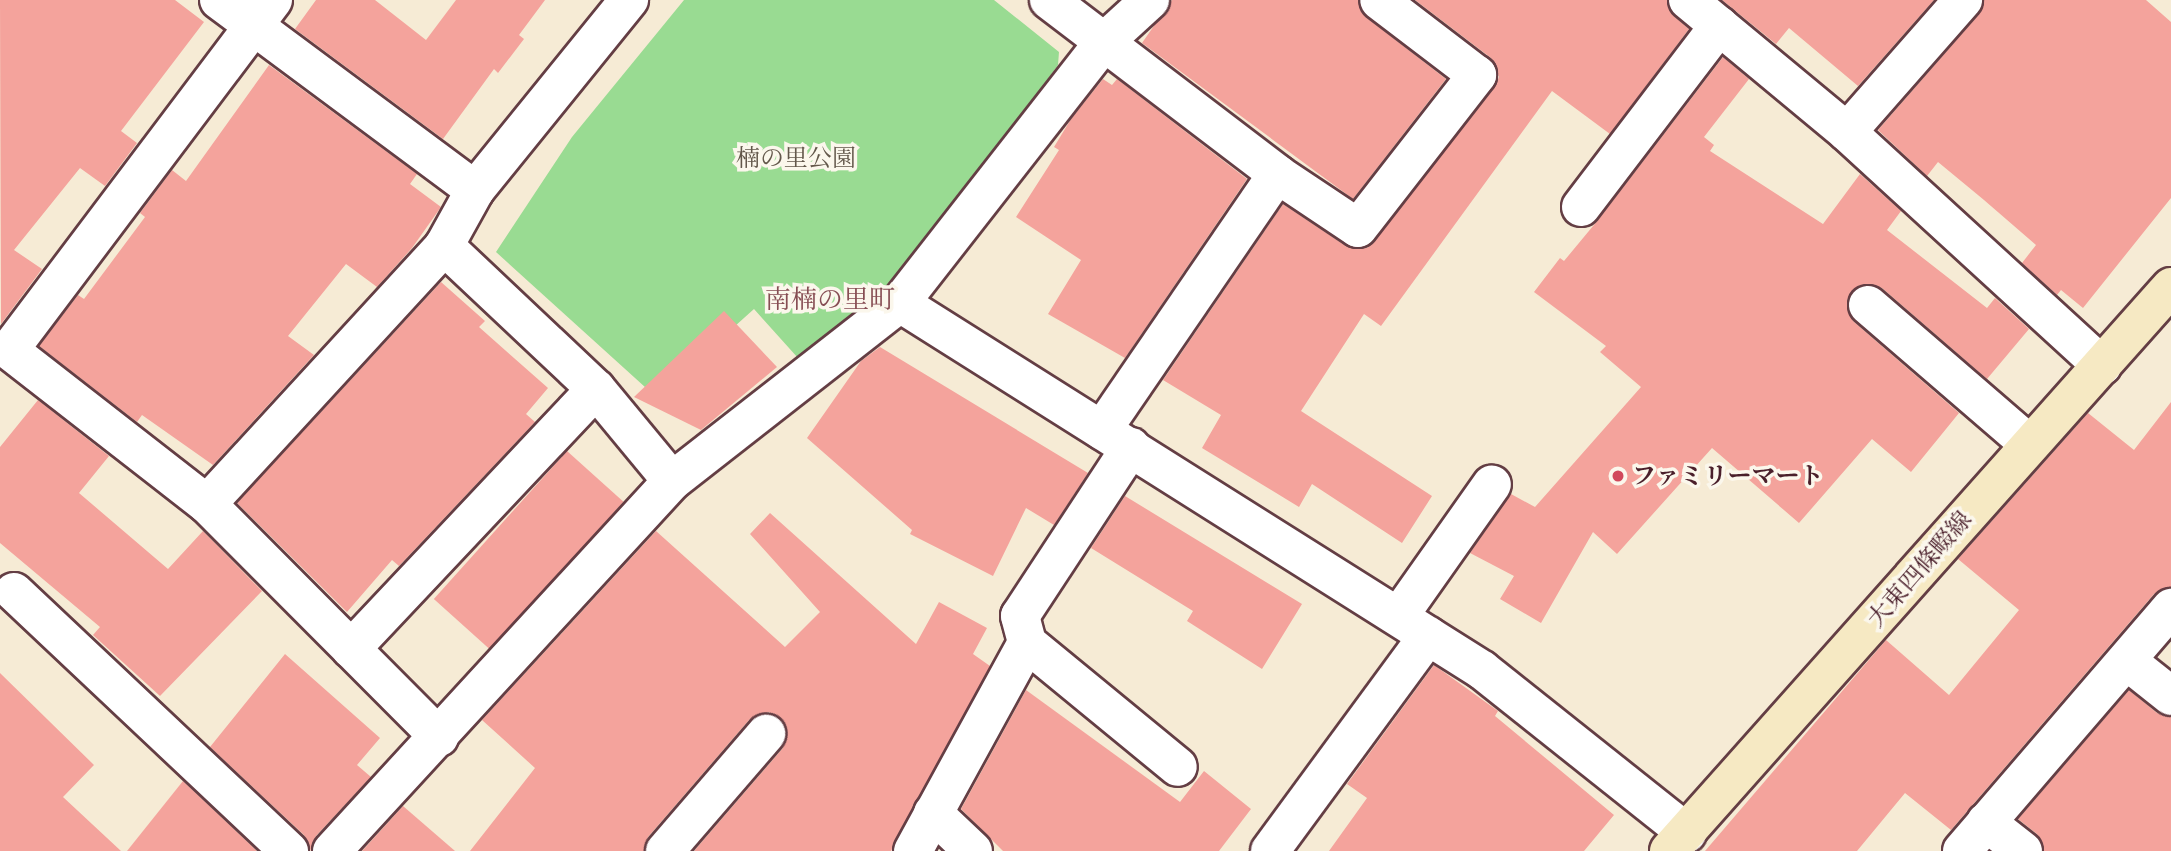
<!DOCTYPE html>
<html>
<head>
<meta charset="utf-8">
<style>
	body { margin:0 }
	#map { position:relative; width:2171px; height:851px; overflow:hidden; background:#f6ebd5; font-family:"Gentium Book Plus","Noto Serif JP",serif }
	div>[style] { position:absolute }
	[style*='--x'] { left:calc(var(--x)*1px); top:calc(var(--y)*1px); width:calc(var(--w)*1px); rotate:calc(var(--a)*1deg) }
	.green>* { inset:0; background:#99db92 }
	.building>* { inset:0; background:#f4a39c; transform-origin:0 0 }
	.roads { filter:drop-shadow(2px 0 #643e44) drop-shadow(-2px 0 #643e44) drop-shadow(0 2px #643e44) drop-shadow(0 -2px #643e44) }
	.minor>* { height:38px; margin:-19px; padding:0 19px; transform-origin:19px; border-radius:19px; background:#fff }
	.secondary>* { height:38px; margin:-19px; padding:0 19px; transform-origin:19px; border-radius:19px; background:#f6e9c3 }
	.dots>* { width:19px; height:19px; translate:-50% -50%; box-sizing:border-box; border:4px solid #fbf7ec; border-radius:50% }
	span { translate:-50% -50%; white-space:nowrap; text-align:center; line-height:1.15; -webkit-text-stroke:7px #fbf7ec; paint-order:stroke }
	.park-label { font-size:24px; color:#62574a }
	.poi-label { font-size:24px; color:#4a1f2b; font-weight:700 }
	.left { translate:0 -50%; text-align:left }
	.street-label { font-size:24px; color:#4a1f2b }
	.neighbourhood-label { font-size:26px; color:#864d53 }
</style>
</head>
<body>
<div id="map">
	<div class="green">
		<i style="clip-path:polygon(684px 0,994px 0,1059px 52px,1058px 65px,879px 311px,807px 368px,754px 309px,656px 397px,496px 252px,572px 137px)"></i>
	</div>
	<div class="building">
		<i style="clip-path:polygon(0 0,175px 0,204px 22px,121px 131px,137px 143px,105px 186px,80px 168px,14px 250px,42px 269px,1px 324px)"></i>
		<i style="clip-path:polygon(316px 0,375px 0,426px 40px,456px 0,545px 0,519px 35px,524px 39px,498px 73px,494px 69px,443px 139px,295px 29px)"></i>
		<i style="clip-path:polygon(1172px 0,1358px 0,1366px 17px,1446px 79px,1353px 199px,1142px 43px)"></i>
		<i style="clip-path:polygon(1415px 0,1667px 0,1674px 16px,1689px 29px,1610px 134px,1552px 91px,1381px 326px,1364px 314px,1301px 411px,1432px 496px,1402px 543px,1312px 484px,1299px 507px,1202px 448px,1221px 415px,1163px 380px,1283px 204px,1346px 246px,1367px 248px,1494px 88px,1499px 77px,1491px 58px)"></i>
		<i style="clip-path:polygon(1722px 0,1934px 0,1858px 86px,1789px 28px,1776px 44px)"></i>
		<i style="clip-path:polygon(1984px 0,2146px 0,2171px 22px,2171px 198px,2083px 308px,2061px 290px,2057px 295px,2022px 263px,2036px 245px,1984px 200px,1938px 162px,1927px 176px,1878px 130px,1979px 14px)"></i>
		<i style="clip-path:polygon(1723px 57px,1749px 79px,1704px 137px,1714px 145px,1710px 151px,1823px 224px,1860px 174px,1901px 211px,1887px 230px,1987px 308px,1995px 298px,2029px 329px,1987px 379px,1882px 288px,1860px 285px,1847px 300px,1853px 321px,1959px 413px,1911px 472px,1872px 439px,1799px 523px,1712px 448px,1617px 554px,1593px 532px,1541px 623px,1500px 599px,1514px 576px,1470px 553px,1511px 494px,1535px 507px,1641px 387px,1600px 352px,1606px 346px,1534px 292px,1560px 258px,1564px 261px,1598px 220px)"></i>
		<i style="clip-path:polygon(269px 65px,417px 174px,410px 184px,441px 207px,412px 248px,377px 287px,346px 264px,288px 336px,314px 355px,213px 465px,142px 415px,137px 422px,39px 346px,78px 295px,84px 299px,145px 217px,140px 213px,172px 170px,186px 181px)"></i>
		<i style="clip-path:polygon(1103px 79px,1112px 85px,1117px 79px,1247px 179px,1125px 358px,1048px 314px,1081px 260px,1016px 217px,1059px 150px,1054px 147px,1071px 119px)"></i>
		<i style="clip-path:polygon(441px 282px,485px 321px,479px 327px,548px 388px,526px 414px,535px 422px,399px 566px,392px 560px,347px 612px,237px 503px)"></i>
		<i style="clip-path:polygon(724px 311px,777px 367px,701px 430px,634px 397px)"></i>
		<i style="clip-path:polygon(880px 347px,1088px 473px,1054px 525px,1026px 508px,993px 576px,910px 534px,912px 530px,807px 438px,861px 361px)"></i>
		<i style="clip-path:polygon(38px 400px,109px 456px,79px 493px,168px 569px,203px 531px,262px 591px,160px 696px,93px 635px,100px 627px,0 543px,0 447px)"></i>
		<i style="clip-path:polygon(2171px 402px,2171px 587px,2154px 594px,1951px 830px,1905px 793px,1857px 851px,1705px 851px,1886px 640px,1949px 695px,2019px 610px,1958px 559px,2088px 413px,2134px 450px)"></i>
		<i style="left:567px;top:451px;width:76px;height:199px;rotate:42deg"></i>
		<i style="clip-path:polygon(1125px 496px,1302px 604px,1262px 669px,1187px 621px,1193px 611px,1091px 548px)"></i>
		<i style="clip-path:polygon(770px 513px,916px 644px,939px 602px,987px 628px,973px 654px,990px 666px,891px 851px,694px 851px,783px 748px,786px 726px,769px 712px,749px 720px,648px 837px,644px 851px,470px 851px,535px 768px,482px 720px,656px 531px,785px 647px,820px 612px,750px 534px)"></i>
		<i style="clip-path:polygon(285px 654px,380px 738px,357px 765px,371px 777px,316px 836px,311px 851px,304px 835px,210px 747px)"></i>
		<i style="clip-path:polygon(1434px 665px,1498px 711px,1495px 716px,1614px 815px,1584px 851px,1329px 851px,1367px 798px,1347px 784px)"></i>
		<i style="clip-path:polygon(0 673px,94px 765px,63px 797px,121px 851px,0 851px)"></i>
		<i style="clip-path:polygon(1026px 690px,1180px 802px,1204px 771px,1251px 809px,1219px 851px,1003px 851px,961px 809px)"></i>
		<i style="clip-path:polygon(2129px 690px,2157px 713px,2171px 717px,2171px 851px,2044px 851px,2037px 834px,2018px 819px)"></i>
		<i style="clip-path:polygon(183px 781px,257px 851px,127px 851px)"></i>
		<i style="clip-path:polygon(403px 806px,455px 851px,362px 851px)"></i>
	</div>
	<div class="roads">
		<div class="minor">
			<i style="--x:219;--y:0;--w:319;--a:36.6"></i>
			<i style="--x:475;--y:190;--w:245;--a:-51"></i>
			<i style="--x:273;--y:0;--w:438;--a:127"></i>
			<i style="--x:9;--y:350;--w:251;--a:37.9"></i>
			<i style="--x:207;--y:504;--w:350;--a:-47.4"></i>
			<i style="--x:1049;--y:0;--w:287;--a:37.3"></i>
			<i style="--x:1277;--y:174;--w:97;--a:33.7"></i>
			<i style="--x:1358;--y:228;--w:194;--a:-52.1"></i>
			<i style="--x:1477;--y:75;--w:123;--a:-142.6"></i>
			<i style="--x:1688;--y:0;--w:207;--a:39.7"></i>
			<i style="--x:1847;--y:132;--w:346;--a:42.5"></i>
			<i style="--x:1847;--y:132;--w:176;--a:-48.7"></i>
			<i style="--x:1581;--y:207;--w:228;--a:-52.7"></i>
			<i style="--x:900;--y:303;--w:688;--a:32.23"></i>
			<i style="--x:1482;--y:670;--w:262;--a:38.5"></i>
			<i style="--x:1868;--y:305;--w:213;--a:40.8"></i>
			<i style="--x:596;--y:389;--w:119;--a:50.4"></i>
			<i style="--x:1102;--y:430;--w:310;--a:-55.6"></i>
			<i style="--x:1131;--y:447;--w:202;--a:123.3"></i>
			<i style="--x:1020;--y:616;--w:28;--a:75"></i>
			<i style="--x:1027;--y:643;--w:195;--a:39.4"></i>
			<i style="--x:207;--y:504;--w:329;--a:45.1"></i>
			<i style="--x:14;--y:592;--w:378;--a:43.3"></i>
			<i style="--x:1399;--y:616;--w:161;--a:-54.8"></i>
			<i style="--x:351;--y:649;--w:357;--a:-46.7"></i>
			<i style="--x:596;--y:389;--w:209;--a:-136.7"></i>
			<i style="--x:444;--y:246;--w:64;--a:-61"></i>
			<i style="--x:2127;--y:661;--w:56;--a:38.5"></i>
			<i style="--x:933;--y:813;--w:55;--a:43.5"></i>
			<i style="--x:1986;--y:822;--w:47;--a:38.1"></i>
			<i style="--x:332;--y:851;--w:502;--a:-47.42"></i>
			<i style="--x:672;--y:481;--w:289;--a:-38"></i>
			<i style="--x:900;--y:303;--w:328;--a:-52"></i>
			<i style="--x:1102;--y:44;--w:65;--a:-42.5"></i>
			<i style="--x:665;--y:851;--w:155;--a:-49.2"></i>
			<i style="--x:913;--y:851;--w:237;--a:-61.3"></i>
			<i style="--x:1270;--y:851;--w:267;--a:-53.7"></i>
			<i style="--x:1962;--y:851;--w:321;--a:-49.3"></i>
		</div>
		<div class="secondary">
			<i style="--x:1669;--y:851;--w:755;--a:-48.33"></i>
		</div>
	</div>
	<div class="dots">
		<i style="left:1618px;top:476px;background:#d1495b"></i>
	</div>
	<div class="park-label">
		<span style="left:796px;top:158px">楠の里公園</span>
	</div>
	<div class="poi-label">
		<span class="left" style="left:1632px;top:476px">ファミリーマート</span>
	</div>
	<div class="street-label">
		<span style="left:1919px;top:569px;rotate:-49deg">大東四條畷線</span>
	</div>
	<div class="neighbourhood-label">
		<span style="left:830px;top:299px">南楠の里町</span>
	</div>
</div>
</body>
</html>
